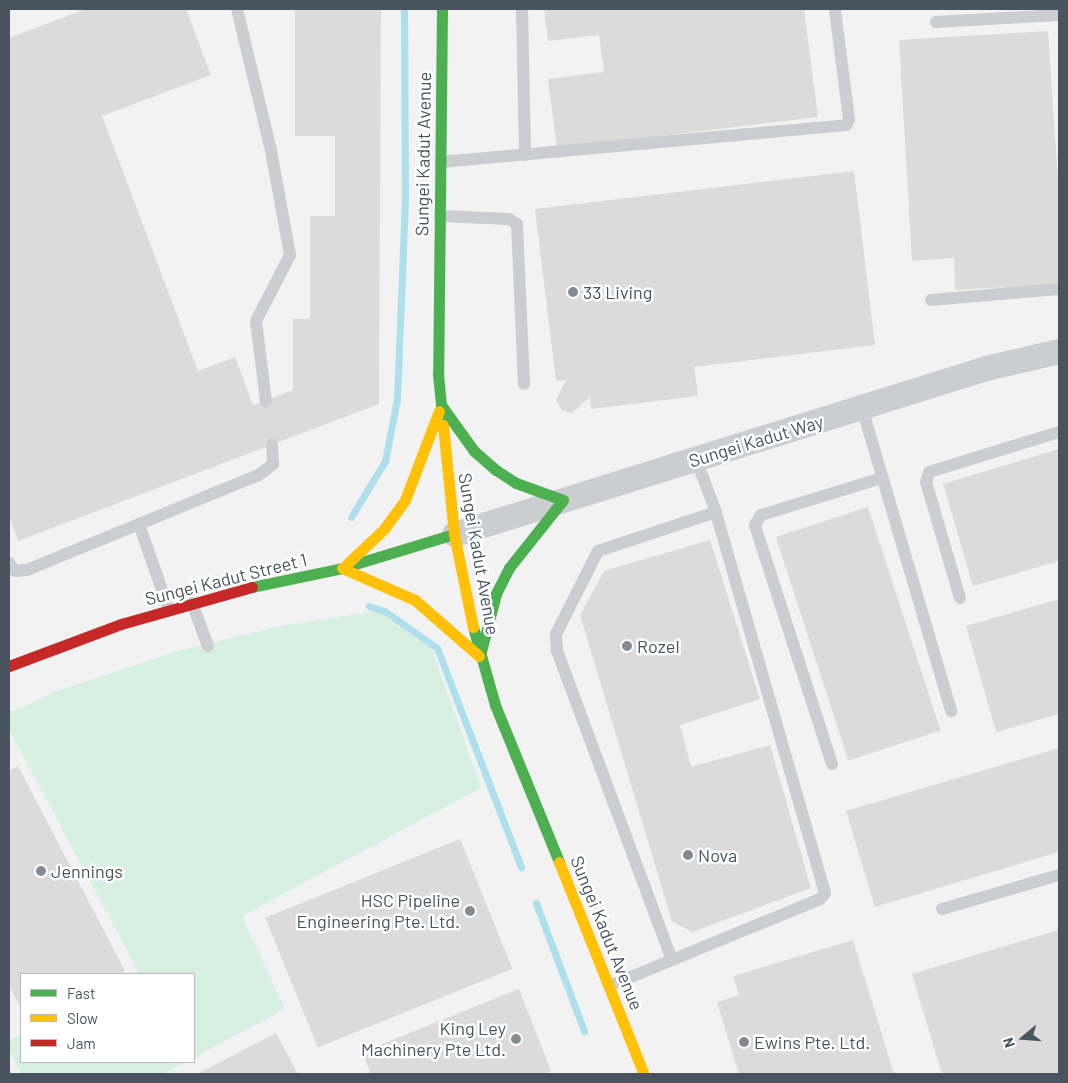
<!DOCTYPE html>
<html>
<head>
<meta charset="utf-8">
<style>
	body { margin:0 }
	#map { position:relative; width:1068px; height:1083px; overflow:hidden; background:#f2f2f2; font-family:Barlow,sans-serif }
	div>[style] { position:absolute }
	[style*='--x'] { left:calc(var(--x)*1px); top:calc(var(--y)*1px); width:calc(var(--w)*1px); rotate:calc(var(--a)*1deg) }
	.green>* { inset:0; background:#d8f0e1 }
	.stream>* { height:7px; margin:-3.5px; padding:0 3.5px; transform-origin:3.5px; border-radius:3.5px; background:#ade0ec }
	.building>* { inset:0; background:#dbdbdc; transform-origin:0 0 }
	.lane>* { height:12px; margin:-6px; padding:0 6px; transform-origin:6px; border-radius:6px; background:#cbcdd0 }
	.street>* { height:25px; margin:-12.5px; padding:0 12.5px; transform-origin:12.5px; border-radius:12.5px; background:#cbcdd0 }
	.fast>* { height:11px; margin:-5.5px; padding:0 5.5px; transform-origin:5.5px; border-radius:5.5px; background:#4caf50 }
	.slow>* { height:11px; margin:-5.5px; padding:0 5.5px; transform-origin:5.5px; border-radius:5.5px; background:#ffc107 }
	.jam>* { height:11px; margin:-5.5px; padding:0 5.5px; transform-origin:5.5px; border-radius:5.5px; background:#c62828 }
	.dots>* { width:14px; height:14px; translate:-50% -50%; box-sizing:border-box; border:2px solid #fff; border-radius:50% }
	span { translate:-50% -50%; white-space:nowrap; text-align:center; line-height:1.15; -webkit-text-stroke:5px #fff; paint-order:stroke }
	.street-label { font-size:18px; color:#49545e }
	.poi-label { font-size:18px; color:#49545e }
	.left { translate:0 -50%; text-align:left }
	.right { translate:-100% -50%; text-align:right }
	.frame { position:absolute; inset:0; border:10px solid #49545e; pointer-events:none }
	.legend { position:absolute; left:20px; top:973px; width:175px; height:90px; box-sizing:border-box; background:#fff; border:1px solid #b6bbbf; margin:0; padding:6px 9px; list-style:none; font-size:15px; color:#49545e }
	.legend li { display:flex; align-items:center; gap:10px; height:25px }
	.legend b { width:25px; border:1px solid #b6bbbf }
	.north { position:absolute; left:998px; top:1013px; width:50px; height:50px; -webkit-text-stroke:4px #fff; paint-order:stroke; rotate:252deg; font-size:14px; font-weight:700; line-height:20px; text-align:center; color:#49545e }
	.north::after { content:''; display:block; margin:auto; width:18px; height:22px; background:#49545e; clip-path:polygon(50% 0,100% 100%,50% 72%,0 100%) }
</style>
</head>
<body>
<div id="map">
	<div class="green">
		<i style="clip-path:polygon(378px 611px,432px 649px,481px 788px,242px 916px,285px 1009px,194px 1058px,194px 974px,133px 974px,138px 971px,9px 730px,9px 713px,57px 691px,181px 650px,286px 625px)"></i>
		<i style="clip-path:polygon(21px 1034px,21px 1062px,186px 1062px,163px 1074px,22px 1074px,9px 1051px,9px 1041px)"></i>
	</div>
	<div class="stream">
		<i style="--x:351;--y:517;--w:66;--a:-58.7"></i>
		<i style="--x:385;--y:461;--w:63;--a:-79"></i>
		<i style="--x:397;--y:399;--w:202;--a:-87.7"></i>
		<i style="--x:405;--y:197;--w:188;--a:-90.3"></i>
		<i style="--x:369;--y:606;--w:18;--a:19"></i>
		<i style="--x:386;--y:612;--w:62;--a:35.2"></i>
		<i style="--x:437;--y:648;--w:235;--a:69"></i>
		<i style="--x:536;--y:903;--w:137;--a:69.4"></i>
	</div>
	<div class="building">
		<i style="clip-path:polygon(86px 9px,186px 9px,211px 75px,102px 116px,198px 371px,235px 357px,253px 405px,293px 390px,293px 319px,310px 319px,310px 216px,335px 216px,335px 136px,295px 136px,295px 10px,381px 9px,379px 404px,18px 541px,9px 516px,9px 38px)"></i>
		<i style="clip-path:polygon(544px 9px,804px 9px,818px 117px,557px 149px,548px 79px,604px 72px,599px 35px,548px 41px)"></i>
		<i style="clip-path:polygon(1048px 31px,1059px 196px,1059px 284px,955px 290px,954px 258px,912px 261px,899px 40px)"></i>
		<i style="clip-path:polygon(854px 171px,875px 345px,694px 367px,698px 396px,591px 409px,590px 397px,572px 413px,562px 410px,556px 400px,566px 380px,556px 381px,535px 209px)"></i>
		<i style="clip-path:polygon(1059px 449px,1059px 561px,973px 586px,943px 484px)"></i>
		<i style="left:868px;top:507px;width:235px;height:97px;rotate:72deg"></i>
		<i style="clip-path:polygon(710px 540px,760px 699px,680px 725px,691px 767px,770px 745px,811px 888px,692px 932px,672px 921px,580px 615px,604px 571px)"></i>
		<i style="clip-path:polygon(1059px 599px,1059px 714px,996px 732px,966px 626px)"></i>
		<i style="clip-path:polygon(1059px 748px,1059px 852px,875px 907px,846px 811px)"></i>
		<i style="clip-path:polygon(18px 766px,125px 971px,118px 974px,21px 974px,21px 1009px,9px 985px,9px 771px)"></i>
		<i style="left:460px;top:839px;width:140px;height:210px;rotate:68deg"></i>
		<i style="clip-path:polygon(1059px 930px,1059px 1074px,942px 1074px,912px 974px)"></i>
		<i style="clip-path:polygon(853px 940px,894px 1074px,739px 1074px,717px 1002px,739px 995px,733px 976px)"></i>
		<i style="clip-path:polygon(519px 989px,551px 1071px,543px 1074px,371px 1074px,362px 1052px)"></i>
		<i style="clip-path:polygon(276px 1033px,298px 1074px,197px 1074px)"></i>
	</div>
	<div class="lane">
		<i style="--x:237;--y:9;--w:146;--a:76.5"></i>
		<i style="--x:271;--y:151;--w:106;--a:79.6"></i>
		<i style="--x:290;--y:255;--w:74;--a:117.3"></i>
		<i style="--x:256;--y:321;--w:81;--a:82.9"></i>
		<i style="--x:522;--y:9;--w:146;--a:88.8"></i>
		<i style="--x:936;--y:22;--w:123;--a:-3.3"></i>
		<i style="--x:441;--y:162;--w:407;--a:-5.2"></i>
		<i style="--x:846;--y:125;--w:7;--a:-63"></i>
		<i style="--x:849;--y:119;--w:111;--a:-97.3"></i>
		<i style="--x:440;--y:216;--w:69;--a:2.5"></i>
		<i style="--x:509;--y:219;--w:9;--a:32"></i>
		<i style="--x:517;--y:224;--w:160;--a:87.5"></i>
		<i style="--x:931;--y:300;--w:128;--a:-4.9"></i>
		<i style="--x:862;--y:408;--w:316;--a:73.6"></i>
		<i style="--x:139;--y:524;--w:91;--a:70.8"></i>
		<i style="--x:9;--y:563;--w:10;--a:53"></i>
		<i style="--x:15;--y:571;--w:12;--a:-5"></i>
		<i style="--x:27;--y:570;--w:251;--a:-22.3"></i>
		<i style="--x:259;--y:475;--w:18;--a:-38"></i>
		<i style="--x:273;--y:464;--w:19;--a:-93"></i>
		<i style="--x:960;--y:598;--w:121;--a:-106.3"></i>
		<i style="--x:926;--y:482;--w:10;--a:-73"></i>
		<i style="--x:929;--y:472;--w:136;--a:-17.1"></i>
		<i style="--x:192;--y:603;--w:46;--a:69.6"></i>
		<i style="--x:832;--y:764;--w:251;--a:-107.9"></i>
		<i style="--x:755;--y:525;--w:12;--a:-59"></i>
		<i style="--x:761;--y:515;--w:127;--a:-17"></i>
		<i style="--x:942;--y:909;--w:122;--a:-16.2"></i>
		<i style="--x:672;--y:960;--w:331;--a:-110.4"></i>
		<i style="--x:557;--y:650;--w:16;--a:-94"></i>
		<i style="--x:556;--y:634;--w:93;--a:-63.2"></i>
		<i style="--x:598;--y:551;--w:124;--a:-18.3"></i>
		<i style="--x:609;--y:986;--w:228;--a:-22.4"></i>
		<i style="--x:820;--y:899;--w:8;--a:-50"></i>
		<i style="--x:825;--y:893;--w:396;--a:-106"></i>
		<i style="--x:716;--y:512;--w:57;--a:-110.7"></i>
	</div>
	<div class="street">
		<i style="--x:454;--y:534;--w:557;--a:-17.33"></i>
		<i style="--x:986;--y:368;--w:75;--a:-13.1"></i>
	</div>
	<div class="fast">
		<i style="--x:442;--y:9;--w:365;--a:90.6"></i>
		<i style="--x:438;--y:374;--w:51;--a:84.4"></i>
		<i style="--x:441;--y:405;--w:57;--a:54.3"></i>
		<i style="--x:474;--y:451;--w:29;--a:41"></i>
		<i style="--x:496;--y:470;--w:24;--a:33"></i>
		<i style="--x:516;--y:483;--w:50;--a:19.9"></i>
		<i style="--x:563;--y:500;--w:87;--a:128.5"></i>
		<i style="--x:509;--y:568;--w:29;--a:117"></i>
		<i style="--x:496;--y:594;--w:59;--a:104.7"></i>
		<i style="--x:252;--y:587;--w:92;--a:-11.9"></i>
		<i style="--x:342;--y:568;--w:117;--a:-16.9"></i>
		<i style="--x:473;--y:627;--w:81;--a:74.2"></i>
		<i style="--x:495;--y:705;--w:170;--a:67.8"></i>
	</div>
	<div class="slow">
		<i style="--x:443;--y:425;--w:110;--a:84.2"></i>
		<i style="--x:454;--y:534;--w:95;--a:78.5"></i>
		<i style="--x:347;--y:564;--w:51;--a:-43.4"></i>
		<i style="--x:384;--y:529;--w:36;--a:-54"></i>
		<i style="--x:405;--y:500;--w:95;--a:-69.1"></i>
		<i style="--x:342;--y:568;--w:80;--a:23.7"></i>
		<i style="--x:415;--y:600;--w:85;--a:41.2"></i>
		<i style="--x:559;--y:862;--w:228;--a:68.2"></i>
	</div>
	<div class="jam">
		<i style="--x:9;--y:666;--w:120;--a:-20.6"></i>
		<i style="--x:121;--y:624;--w:136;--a:-15.8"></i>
	</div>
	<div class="dots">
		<i style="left:573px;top:292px;background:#848b92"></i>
		<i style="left:627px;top:646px;background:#848b92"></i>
		<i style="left:688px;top:855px;background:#848b92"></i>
		<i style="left:41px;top:871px;background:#848b92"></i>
		<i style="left:470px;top:911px;background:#848b92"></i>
		<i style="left:516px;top:1039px;background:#848b92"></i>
		<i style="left:744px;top:1042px;background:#848b92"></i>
	</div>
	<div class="street-label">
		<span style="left:423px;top:154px;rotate:-89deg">Sungei Kadut Avenue</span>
		<span style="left:756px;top:441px;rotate:-17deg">Sungei Kadut Way</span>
		<span style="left:479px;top:554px;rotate:80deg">Sungei Kadut Avenue</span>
		<span style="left:226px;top:579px;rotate:-14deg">Sungei Kadut Street 1</span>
		<span style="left:607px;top:933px;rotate:68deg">Sungei Kadut Avenue</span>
	</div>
	<div class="poi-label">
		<span class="left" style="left:583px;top:292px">33 Living</span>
		<span class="left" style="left:637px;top:646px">Rozel</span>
		<span class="left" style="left:698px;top:855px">Nova</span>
		<span class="left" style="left:51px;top:871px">Jennings</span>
		<span class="right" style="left:460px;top:911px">HSC Pipeline<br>Engineering Pte. Ltd.</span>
		<span class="right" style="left:506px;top:1039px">King Ley<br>Machinery Pte Ltd.</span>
		<span class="left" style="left:754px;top:1042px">Ewins Pte. Ltd.</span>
	</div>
	<div class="frame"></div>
	<ul class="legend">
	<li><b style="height:6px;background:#4caf50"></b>Fast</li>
	<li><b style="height:6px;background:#ffc107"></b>Slow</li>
	<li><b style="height:6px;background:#c62828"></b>Jam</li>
	</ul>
	<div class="north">N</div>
</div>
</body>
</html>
